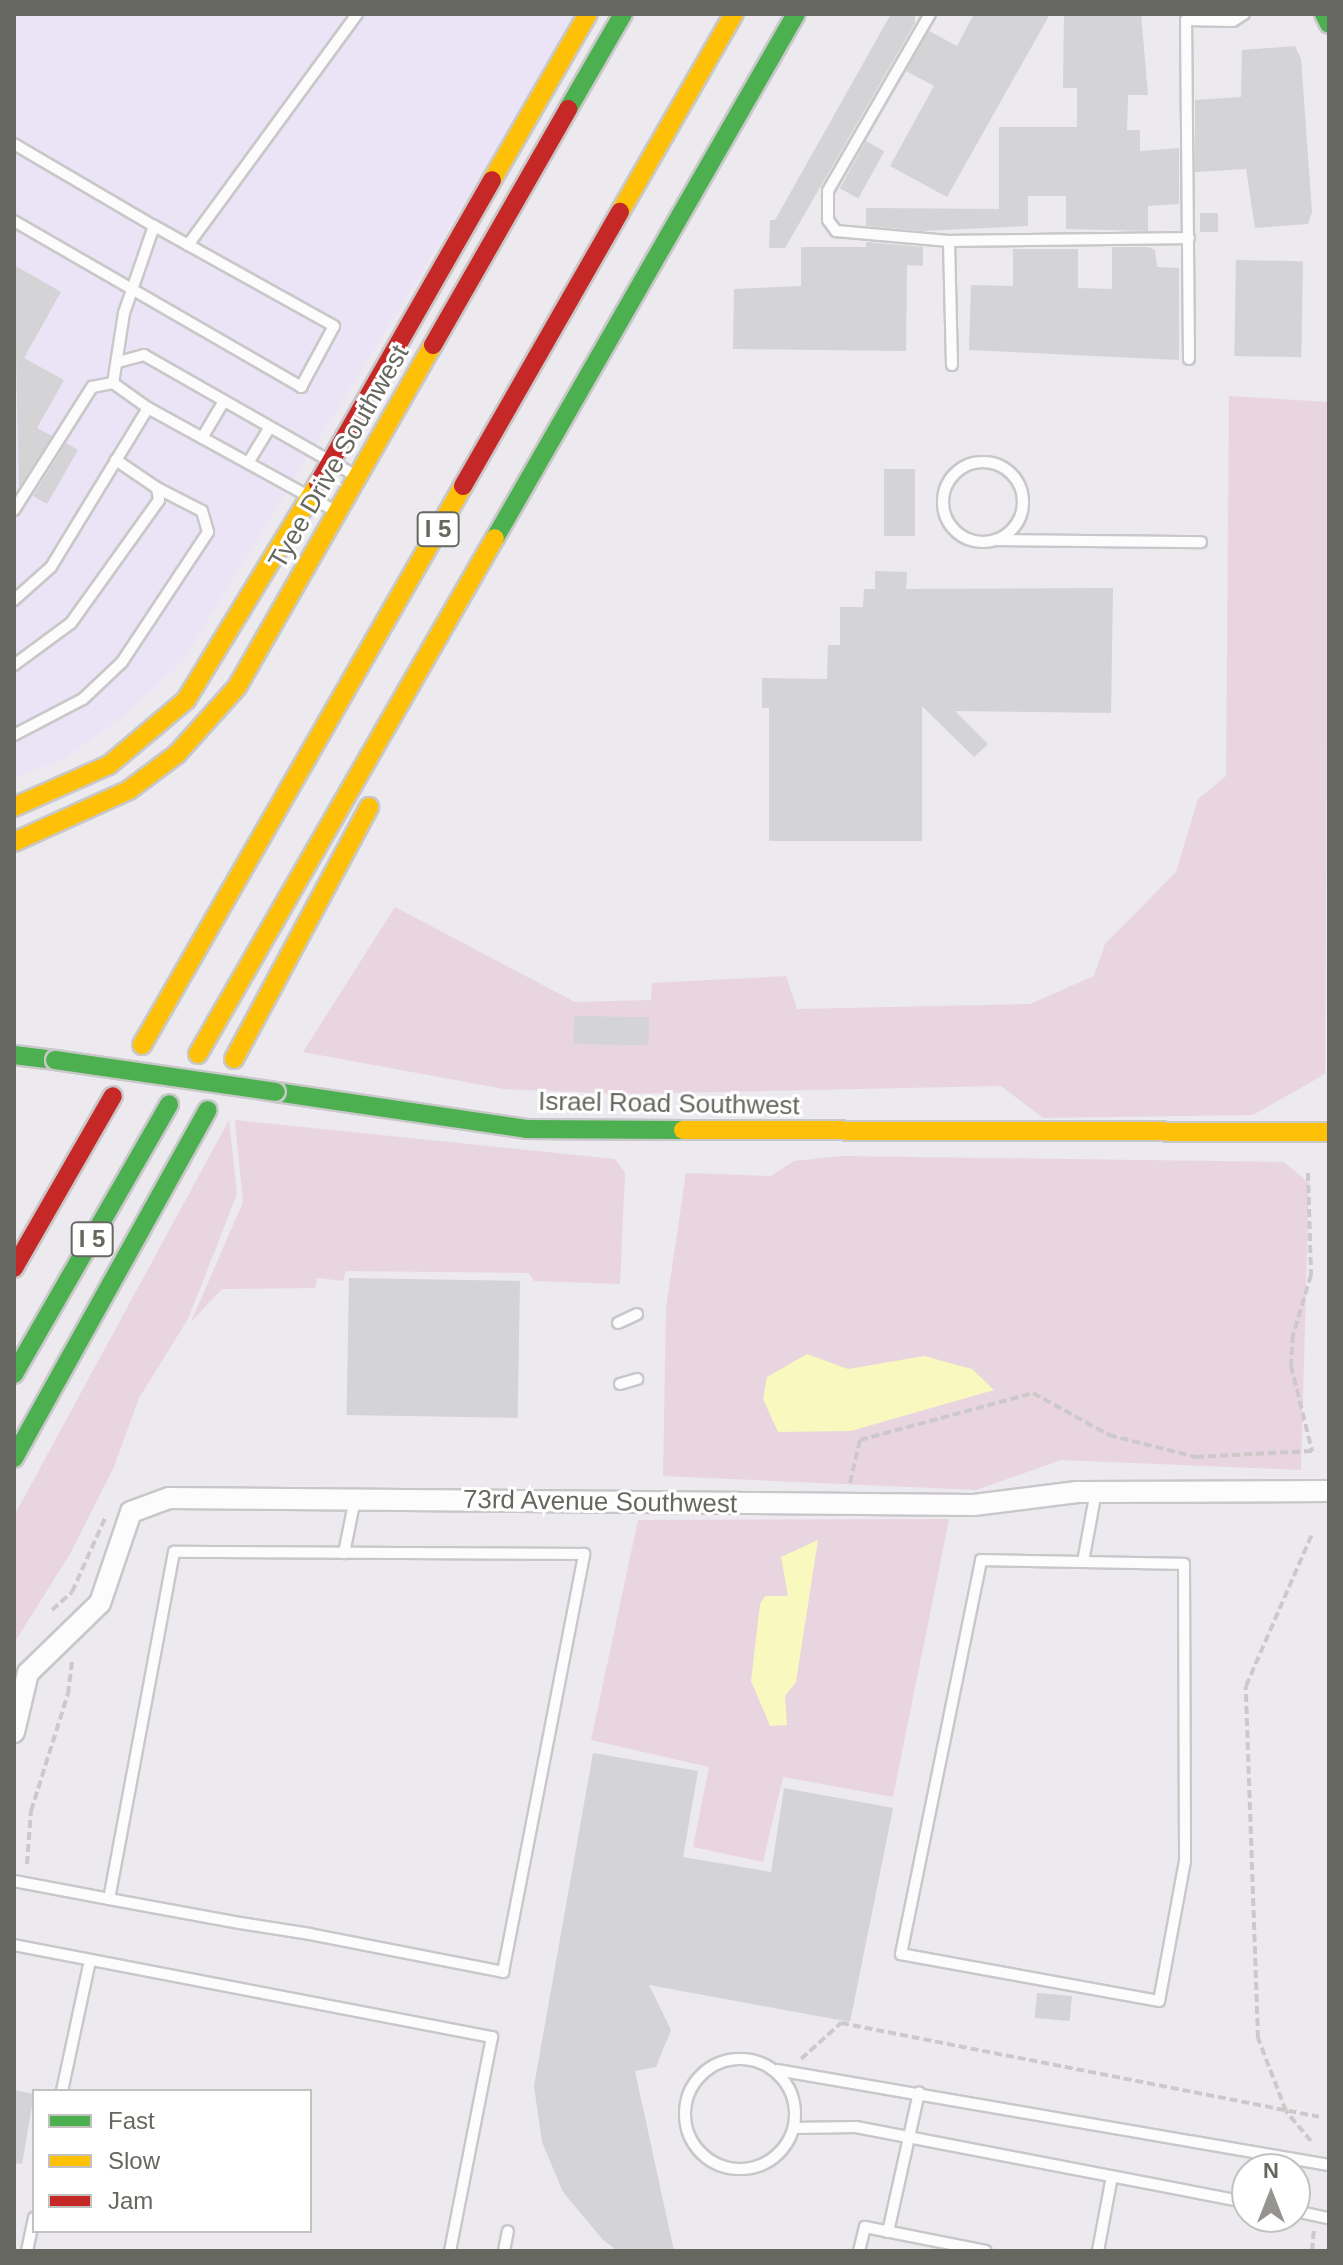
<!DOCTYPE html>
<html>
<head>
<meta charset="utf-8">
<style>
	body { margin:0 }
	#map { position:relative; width:1343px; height:2265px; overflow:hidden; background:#ece9ef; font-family:Arial,sans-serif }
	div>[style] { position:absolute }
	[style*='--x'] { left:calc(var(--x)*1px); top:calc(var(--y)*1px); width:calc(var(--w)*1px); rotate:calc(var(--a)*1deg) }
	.commercial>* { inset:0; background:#ebe4f7 }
	.green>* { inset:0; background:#e9d5e0 }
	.water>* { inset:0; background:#f8f8bf }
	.building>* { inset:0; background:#d4d3d6; transform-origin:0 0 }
	.path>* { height:4px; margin-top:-2px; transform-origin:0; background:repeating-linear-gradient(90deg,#cec9c9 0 8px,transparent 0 12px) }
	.roads { filter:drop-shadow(2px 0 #c9c8c9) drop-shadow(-2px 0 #c9c8c9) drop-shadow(0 2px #c9c8c9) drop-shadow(0 -2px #c9c8c9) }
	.lane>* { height:10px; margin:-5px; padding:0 5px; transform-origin:5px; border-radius:5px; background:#fcfcfd }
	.lane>.ring { margin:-5px; padding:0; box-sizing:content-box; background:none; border:10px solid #fcfcfd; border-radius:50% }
	.street>* { height:20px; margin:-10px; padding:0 10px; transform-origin:10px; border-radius:10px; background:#fcfcfd }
	.fast>* { height:18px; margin:-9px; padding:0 9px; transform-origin:9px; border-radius:9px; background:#4caf50 }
	.slow>* { height:18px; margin:-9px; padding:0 9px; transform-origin:9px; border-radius:9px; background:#ffc107 }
	.jam>* { height:18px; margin:-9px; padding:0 9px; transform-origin:9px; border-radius:9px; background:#c62828 }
	.bridges { filter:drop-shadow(2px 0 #c8c8c8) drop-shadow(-2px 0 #c8c8c8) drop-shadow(0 2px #c8c8c8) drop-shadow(0 -2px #c8c8c8) }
	.fast-bridge>* { height:18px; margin:-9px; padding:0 9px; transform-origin:9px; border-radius:9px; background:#4caf50 }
	span { translate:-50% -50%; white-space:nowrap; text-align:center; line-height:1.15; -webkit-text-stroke:6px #fff; paint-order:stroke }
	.shield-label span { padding:2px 6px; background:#fff; border:2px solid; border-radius:6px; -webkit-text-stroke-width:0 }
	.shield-label { font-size:24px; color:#66675f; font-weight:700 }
	.street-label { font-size:26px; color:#66675f }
	.frame { position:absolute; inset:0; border:16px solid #66675f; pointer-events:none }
	.legend { position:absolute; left:32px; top:2089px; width:280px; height:144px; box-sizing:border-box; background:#fff; border:2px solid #c2c2bf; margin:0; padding:10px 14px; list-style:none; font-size:24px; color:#66675f }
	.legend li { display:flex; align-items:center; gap:16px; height:40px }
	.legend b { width:40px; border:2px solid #c2c2bf }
	.north { position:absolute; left:1231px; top:2153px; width:80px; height:80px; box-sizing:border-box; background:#fff; border:2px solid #c2c2bf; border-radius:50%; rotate:0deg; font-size:22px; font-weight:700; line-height:32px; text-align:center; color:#66675f }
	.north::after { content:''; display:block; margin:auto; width:28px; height:36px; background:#959491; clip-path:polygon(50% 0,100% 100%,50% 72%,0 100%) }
</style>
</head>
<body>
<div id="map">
	<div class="commercial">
		<i style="clip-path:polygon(14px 14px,580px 14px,183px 661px,128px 713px,64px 759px,14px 778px)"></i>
	</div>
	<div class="green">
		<i style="clip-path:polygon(1229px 396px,1329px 402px,1325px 1074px,1253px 1115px,1043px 1118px,1001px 1086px,626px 1094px,504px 1089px,303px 1052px,395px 907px,575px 1002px,651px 1000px,652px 983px,786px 976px,797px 1009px,1030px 1004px,1094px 976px,1105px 944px,1176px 872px,1198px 799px,1226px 776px)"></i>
		<i style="clip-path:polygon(229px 1120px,237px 1194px,188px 1319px,139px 1398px,114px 1467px,70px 1554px,14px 1643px,14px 1516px)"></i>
		<i style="clip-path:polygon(235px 1120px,615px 1159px,625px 1173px,620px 1284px,534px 1281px,529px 1273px,346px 1271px,343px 1281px,317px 1278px,315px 1288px,222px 1289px,191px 1322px,243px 1202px)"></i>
		<i style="clip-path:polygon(842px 1156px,1284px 1162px,1309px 1183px,1301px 1470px,1061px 1460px,976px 1490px,663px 1476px,666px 1308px,686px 1173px,771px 1176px,794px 1161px)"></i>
		<i style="clip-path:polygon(949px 1519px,893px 1797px,783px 1777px,763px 1862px,693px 1847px,709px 1767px,591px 1740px,638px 1520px)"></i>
	</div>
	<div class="water">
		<i style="clip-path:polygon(807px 1354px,848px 1369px,924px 1356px,972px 1369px,994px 1390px,851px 1431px,778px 1432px,763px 1399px,767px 1377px)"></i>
		<i style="clip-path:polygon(818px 1540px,796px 1682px,785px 1696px,787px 1725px,770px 1726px,751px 1681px,760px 1604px,765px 1596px,788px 1596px,781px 1557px)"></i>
	</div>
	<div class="building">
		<i style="clip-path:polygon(891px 14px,915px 14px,915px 23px,785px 248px,769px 248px,770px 220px,775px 220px)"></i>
		<i style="clip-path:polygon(974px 14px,1050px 14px,947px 197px,890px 166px,934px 86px,906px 71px,929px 31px,957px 46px)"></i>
		<i style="clip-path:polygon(1064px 14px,1141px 14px,1148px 95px,1128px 95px,1127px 130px,1140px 130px,1140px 151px,1179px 148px,1179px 204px,1148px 206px,1148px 231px,1066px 229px,1066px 196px,1028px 196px,1028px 226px,923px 231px,866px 226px,866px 208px,999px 209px,999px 127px,1077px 127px,1077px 88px,1063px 88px)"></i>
		<i style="clip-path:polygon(1295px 46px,1301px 59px,1312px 212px,1308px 224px,1255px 228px,1246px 169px,1195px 172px,1195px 100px,1241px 97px,1242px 50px)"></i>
		<i style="left:866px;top:141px;width:21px;height:54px;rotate:29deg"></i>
		<i style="left:1200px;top:213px;width:18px;height:19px"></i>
		<i style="clip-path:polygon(866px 242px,923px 247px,923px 266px,907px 265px,906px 351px,733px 349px,734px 289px,801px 286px,801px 247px,866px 247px)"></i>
		<i style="clip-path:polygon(1112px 247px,1148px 247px,1155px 250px,1157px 267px,1179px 268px,1179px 360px,969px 350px,971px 285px,1013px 286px,1013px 249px,1078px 249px,1078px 288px,1112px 289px)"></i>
		<i style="left:1236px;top:260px;width:67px;height:96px;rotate:1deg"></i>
		<i style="clip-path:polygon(14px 265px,61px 292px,24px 358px,64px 380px,37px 428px,52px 436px,19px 488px)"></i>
		<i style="clip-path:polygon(66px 443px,78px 450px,47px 504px,33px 496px)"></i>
		<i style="left:884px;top:469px;width:31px;height:67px"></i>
		<i style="clip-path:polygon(875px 571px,907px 572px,906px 589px,1113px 588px,1111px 713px,955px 711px,988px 744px,974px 757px,922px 706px,922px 841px,769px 841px,769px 708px,762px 708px,762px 678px,827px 679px,828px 645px,840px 645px,840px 607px,863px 607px,864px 589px,875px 589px)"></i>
		<i style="left:574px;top:1016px;width:75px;height:28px;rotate:1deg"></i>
		<i style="left:349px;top:1278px;width:171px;height:137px;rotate:1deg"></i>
		<i style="clip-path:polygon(593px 1753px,698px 1771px,683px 1857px,771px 1872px,784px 1788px,893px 1808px,850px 2022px,649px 1985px,671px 2030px,656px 2067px,635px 2071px,674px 2251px,618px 2251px,603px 2240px,563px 2192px,542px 2142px,534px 2086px)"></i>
		<i style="left:1037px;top:1993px;width:35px;height:25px;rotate:5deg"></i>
		<i style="clip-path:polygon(14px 2090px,34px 2094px,22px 2164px,14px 2163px)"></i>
	</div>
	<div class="path">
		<i style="--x:1308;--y:1173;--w:102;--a:88.3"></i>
		<i style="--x:1311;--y:1275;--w:63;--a:106.7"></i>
		<i style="--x:1293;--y:1335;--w:31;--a:94"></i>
		<i style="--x:1291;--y:1366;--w:88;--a:76.1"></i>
		<i style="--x:850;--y:1483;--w:44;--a:-76.9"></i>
		<i style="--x:860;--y:1440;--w:179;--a:-15.2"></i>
		<i style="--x:1033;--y:1393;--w:87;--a:28.9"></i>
		<i style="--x:1109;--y:1435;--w:90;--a:14.2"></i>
		<i style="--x:1196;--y:1457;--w:116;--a:-3"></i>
		<i style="--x:52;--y:1610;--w:27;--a:-42"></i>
		<i style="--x:72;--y:1592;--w:83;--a:-65.9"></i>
		<i style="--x:27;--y:1864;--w:53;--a:-85.7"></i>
		<i style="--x:31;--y:1811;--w:123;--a:-72.5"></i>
		<i style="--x:68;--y:1694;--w:33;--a:-83"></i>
		<i style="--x:801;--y:2059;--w:54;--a:-42"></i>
		<i style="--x:841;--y:2023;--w:487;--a:11.1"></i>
		<i style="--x:1311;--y:2141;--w:39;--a:-130"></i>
		<i style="--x:1286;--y:2111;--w:78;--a:-111"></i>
		<i style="--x:1258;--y:2038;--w:352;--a:-92"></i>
		<i style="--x:1246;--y:1686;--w:166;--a:-66.5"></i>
		<i style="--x:1312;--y:2251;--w:21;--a:-85"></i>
	</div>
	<div class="roads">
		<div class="lane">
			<i style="--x:930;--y:14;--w:204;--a:120"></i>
			<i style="--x:828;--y:191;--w:29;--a:90"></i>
			<i style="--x:828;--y:220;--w:14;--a:54"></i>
			<i style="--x:836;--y:231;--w:113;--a:5.1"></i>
			<i style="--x:14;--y:144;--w:162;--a:30.4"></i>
			<i style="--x:154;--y:226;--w:92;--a:109"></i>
			<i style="--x:124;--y:313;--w:71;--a:98.9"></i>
			<i style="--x:113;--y:383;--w:43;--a:35.5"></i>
			<i style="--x:148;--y:408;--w:186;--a:121.4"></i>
			<i style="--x:51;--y:567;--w:50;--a:138.3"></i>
			<i style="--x:14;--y:221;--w:332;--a:30"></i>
			<i style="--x:301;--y:387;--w:69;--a:-61.6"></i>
			<i style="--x:334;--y:326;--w:206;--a:-150.9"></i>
			<i style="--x:188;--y:245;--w:286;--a:-53.8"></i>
			<i style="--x:1189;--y:359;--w:339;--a:-90.5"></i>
			<i style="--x:1186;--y:20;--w:47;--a:1.2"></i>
			<i style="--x:1233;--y:21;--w:13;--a:-32"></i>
			<i style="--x:118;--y:362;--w:27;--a:-15"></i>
			<i style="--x:144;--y:355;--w:244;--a:29.7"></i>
			<i style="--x:952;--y:365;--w:124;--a:-91.4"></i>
			<i style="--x:949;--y:241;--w:240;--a:-0.7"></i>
			<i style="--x:148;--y:408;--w:213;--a:28.8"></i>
			<i style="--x:202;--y:438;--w:43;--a:-59.3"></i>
			<i class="ring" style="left:943px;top:462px;width:70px;height:70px"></i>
			<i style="--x:248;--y:463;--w:42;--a:-58.6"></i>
			<i style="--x:14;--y:510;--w:146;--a:-57.6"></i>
			<i style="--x:92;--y:387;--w:21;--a:-11"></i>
			<i style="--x:997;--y:540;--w:204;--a:0.6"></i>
			<i style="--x:14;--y:665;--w:71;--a:-36.4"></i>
			<i style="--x:71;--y:623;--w:151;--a:-54.4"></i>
			<i style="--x:159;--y:500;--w:12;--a:-99"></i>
			<i style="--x:157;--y:488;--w:50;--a:-145.7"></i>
			<i style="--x:14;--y:735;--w:78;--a:-27.6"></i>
			<i style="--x:83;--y:699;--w:54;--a:-43.5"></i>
			<i style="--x:122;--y:662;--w:156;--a:-56.5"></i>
			<i style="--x:208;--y:532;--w:22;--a:-106"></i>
			<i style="--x:202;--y:511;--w:51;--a:-152.9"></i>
			<i style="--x:618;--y:1323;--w:21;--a:-25"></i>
			<i style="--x:620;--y:1384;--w:18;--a:-16"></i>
			<i style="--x:344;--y:1553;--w:55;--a:-78.5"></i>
			<i style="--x:981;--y:1560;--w:203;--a:1.1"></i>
			<i style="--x:1184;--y:1564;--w:297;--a:89.8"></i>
			<i style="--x:1185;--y:1861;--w:142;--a:100.5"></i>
			<i style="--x:1159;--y:2001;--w:262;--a:-169.7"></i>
			<i style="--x:901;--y:1954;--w:402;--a:-78.5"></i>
			<i style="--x:1083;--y:1562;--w:72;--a:-79.6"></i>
			<i style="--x:14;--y:1881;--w:97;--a:10.7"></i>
			<i style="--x:109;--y:1899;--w:133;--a:10.4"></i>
			<i style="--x:240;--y:1923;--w:71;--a:8.9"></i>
			<i style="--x:310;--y:1934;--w:197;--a:11.1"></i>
			<i style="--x:503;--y:1972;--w:426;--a:-79"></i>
			<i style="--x:584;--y:1554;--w:410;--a:-179.7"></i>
			<i style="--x:174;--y:1552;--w:353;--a:100.6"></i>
			<i style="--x:14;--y:1945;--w:487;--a:10.9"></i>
			<i style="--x:492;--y:2037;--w:218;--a:101.1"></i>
			<i class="ring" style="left:685px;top:2059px;width:100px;height:100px"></i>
			<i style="--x:777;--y:2070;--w:560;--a:9.77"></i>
			<i style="--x:62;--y:2091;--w:134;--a:-77.9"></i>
			<i style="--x:794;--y:2128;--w:62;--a:-0.9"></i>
			<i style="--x:856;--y:2127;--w:398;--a:10.9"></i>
			<i style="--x:1295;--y:2211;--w:35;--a:12"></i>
			<i style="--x:888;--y:2232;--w:143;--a:-77.5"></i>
			<i style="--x:27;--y:2251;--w:34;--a:-78"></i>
			<i style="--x:504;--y:2251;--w:20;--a:-79"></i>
			<i style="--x:859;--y:2251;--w:25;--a:-76"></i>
			<i style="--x:865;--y:2227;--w:123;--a:11.2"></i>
			<i style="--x:1098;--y:2251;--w:76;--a:-79.4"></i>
		</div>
		<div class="street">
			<i style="--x:14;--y:1732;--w:61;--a:-76.7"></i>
			<i style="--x:28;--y:1673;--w:100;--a:-44.2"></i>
			<i style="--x:100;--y:1603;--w:96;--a:-71.2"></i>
			<i style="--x:131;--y:1512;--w:40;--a:-20.2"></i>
			<i style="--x:169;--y:1498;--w:805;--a:0.5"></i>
			<i style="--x:974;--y:1505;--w:104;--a:-7.2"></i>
			<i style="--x:1077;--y:1492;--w:252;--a:-0.2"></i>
		</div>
		<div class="fast">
			<i style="--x:1324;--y:14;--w:11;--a:63"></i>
			<i style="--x:568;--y:109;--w:110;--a:-59.9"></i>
			<i style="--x:495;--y:538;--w:604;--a:-60.13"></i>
			<i style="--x:14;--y:1055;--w:41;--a:7"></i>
			<i style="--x:276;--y:1092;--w:253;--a:8.4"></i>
			<i style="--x:526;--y:1129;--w:157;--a:0.4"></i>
			<i style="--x:14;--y:1374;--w:311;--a:-60.1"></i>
			<i style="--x:14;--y:1458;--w:398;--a:-60.9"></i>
		</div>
		<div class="slow">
			<i style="--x:492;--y:180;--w:192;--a:-60"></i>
			<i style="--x:620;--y:212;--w:228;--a:-60.1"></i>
			<i style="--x:14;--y:807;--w:104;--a:-23.9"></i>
			<i style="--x:109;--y:765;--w:101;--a:-40.2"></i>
			<i style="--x:186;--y:700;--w:253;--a:-58.6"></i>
			<i style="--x:14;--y:842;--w:126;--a:-24.3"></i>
			<i style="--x:129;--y:790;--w:60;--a:-36.9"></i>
			<i style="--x:177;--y:754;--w:90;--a:-48.2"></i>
			<i style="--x:237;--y:687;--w:394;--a:-60.2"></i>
			<i style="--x:142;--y:1045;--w:645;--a:-60.13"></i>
			<i style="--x:198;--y:1054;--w:595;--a:-60.08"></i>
			<i style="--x:234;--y:1059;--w:286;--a:-61.8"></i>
			<i style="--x:683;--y:1130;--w:646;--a:0.18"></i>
		</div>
		<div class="jam">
			<i style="--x:433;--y:345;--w:272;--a:-60.2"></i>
			<i style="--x:318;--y:484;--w:350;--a:-60.2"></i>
			<i style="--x:463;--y:486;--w:316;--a:-60.2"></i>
			<i style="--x:14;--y:1268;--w:198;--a:-60.1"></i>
		</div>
	</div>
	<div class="bridges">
		<div class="fast-bridge">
			<i style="--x:55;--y:1060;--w:223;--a:8.2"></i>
		</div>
	</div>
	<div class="shield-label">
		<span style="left:438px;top:529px">I 5</span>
		<span style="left:92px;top:1239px">I 5</span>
	</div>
	<div class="street-label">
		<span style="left:339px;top:457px;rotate:-60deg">Tyee Drive Southwest</span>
		<span style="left:669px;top:1104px;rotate:1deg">Israel Road Southwest</span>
		<span style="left:600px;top:1502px;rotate:1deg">73rd Avenue Southwest</span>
	</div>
	<div class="frame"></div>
	<ul class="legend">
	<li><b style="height:10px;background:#4caf50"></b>Fast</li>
	<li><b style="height:10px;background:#ffc107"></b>Slow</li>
	<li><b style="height:10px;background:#c62828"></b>Jam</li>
	</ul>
	<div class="north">N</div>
</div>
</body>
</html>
